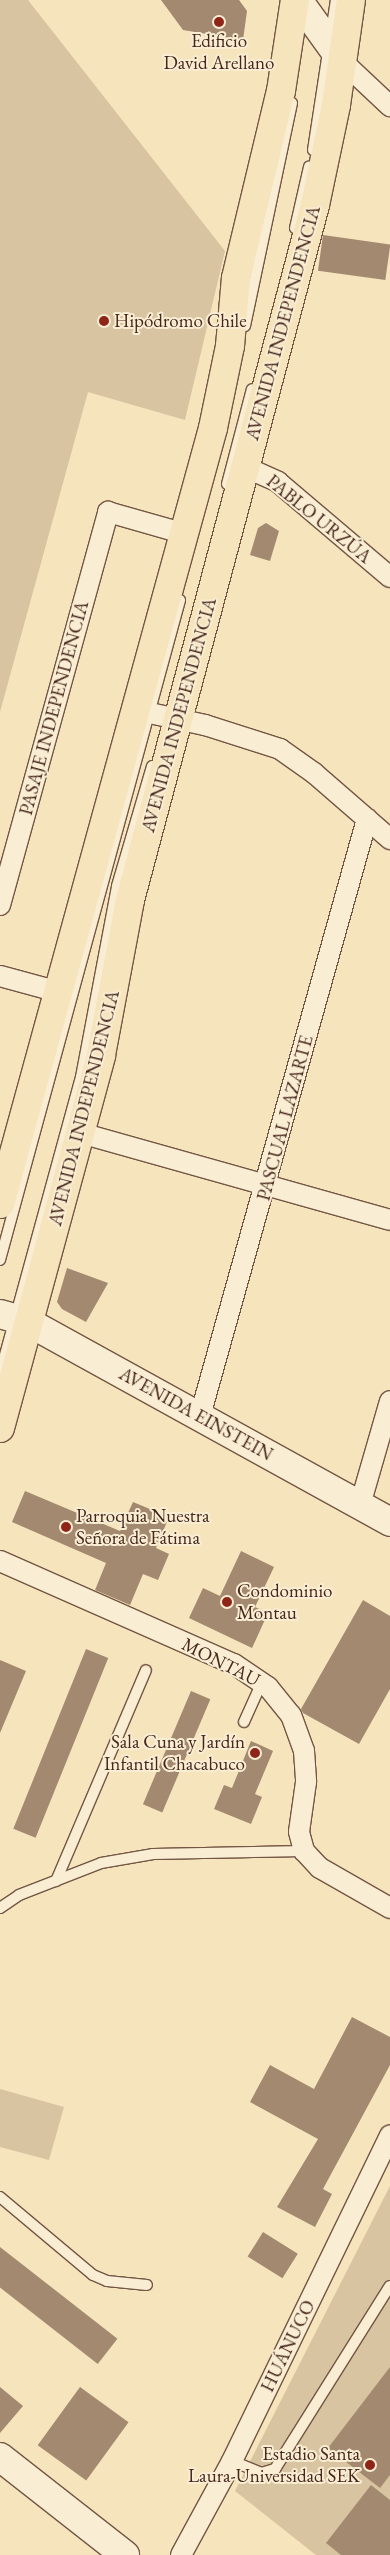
<!DOCTYPE html>
<html>
<head>
<meta charset="utf-8">
<style>
	body { margin:0 }
	#map { position:relative; width:390px; height:2555px; overflow:hidden; background:#f6e4bc; font-family:"EB Garamond",serif }
	div>[style] { position:absolute }
	[style*='--x'] { left:calc(var(--x)*1px); top:calc(var(--y)*1px); width:calc(var(--w)*1px); rotate:calc(var(--a)*1deg) }
	.green>* { inset:0; background:#d8c4a1 }
	.building>* { inset:0; background:#a2896f; transform-origin:0 0 }
	.roads { filter:drop-shadow(1px 0 #735644) drop-shadow(-1px 0 #735644) drop-shadow(0 1px #735644) drop-shadow(0 -1px #735644) }
	.lane>* { height:10px; margin:-5px; padding:0 5px; transform-origin:5px; border-radius:5px; background:#f9edd3 }
	.street>* { height:20px; margin:-10px; padding:0 10px; transform-origin:10px; border-radius:10px; background:#f9edd3 }
	.secondary>* { height:28px; margin:-14px; padding:0 14px; transform-origin:14px; border-radius:14px; background:#f9edd3 }
	.primary>* { height:28px; margin:-14px; padding:0 14px; transform-origin:14px; border-radius:14px; background:#f6e4bc }
	.dots>* { width:14px; height:14px; translate:-50% -50%; box-sizing:border-box; border:2px solid #f9edd3; border-radius:50% }
	span { translate:-50% -50%; white-space:nowrap; text-align:center; line-height:1.15; -webkit-text-stroke:4px #f9edd3; paint-order:stroke }
	.poi-label { font-size:19px; color:#47271c }
	.left { translate:0 -50%; text-align:left }
	.right { translate:-100% -50%; text-align:right }
	.street-label { font-size:19px; color:#47271c }
</style>
</head>
<body>
<div id="map">
	<div class="green">
		<i style="clip-path:polygon(0 0,28px 0,225px 251px,185px 420px,88px 392px,0 712px)"></i>
		<i style="clip-path:polygon(0 2089px,64px 2107px,49px 2160px,0 2147px)"></i>
		<i style="clip-path:polygon(390px 2186px,390px 2555px,316px 2555px,235px 2491px)"></i>
	</div>
	<div class="building">
		<i style="clip-path:polygon(161px 0,239px 0,247px 11px,243px 40px,183px 30px)"></i>
		<i style="left:323px;top:235px;width:68px;height:36px;rotate:8deg"></i>
		<i style="clip-path:polygon(266px 523px,279px 531px,270px 561px,250px 555px,258px 528px)"></i>
		<i style="clip-path:polygon(67px 1268px,108px 1283px,86px 1322px,62px 1309px,57px 1302px)"></i>
		<i style="clip-path:polygon(25px 1491px,120px 1531px,133px 1502px,169px 1517px,156px 1548px,169px 1554px,158px 1580px,143px 1574px,130px 1605px,95px 1590px,106px 1563px,12px 1522px)"></i>
		<i style="clip-path:polygon(241px 1551px,274px 1567px,255px 1607px,268px 1613px,252px 1648px,189px 1618px,203px 1588px,220px 1596px)"></i>
		<i style="clip-path:polygon(363px 1600px,390px 1616px,390px 1689px,359px 1744px,303px 1713px,301px 1709px)"></i>
		<i style="left:86px;top:1649px;width:24px;height:194px;rotate:22deg"></i>
		<i style="clip-path:polygon(0 1660px,26px 1671px,0 1733px)"></i>
		<i style="left:191px;top:1691px;width:21px;height:123px;rotate:23deg"></i>
		<i style="clip-path:polygon(251px 1741px,273px 1751px,255px 1794px,262px 1797px,251px 1824px,214px 1809px,224px 1785px,232px 1788px)"></i>
		<i style="clip-path:polygon(352px 2017px,390px 2037px,390px 2065px,323px 2189px,332px 2194px,315px 2227px,277px 2207px,318px 2139px,250px 2102px,270px 2065px,314px 2089px)"></i>
		<i style="left:263px;top:2232px;width:41px;height:29px;rotate:32deg"></i>
		<i style="left:0;top:2247px;width:149px;height:32px;rotate:38deg"></i>
		<i style="clip-path:polygon(390px 2367px,390px 2475px,380px 2488px,328px 2448px)"></i>
		<i style="clip-path:polygon(0 2387px,23px 2406px,0 2433px)"></i>
		<i style="left:80px;top:2387px;width:60px;height:72px;rotate:36deg"></i>
		<i style="clip-path:polygon(371px 2485px,390px 2500px,390px 2555px,341px 2555px,326px 2543px)"></i>
	</div>
	<div class="roads">
		<div class="lane">
			<i style="--x:313;--y:150;--w:152;--a:-81.3"></i>
			<i style="--x:295;--y:228;--w:63;--a:-77.1"></i>
			<i style="--x:245;--y:326;--w:228;--a:-78.1"></i>
			<i style="--x:227;--y:484;--w:98;--a:-75.3"></i>
			<i style="--x:0;--y:1260;--w:684;--a:-74.74"></i>
			<i style="--x:0;--y:1373;--w:307;--a:-74.7"></i>
			<i style="--x:81;--y:1077;--w:194;--a:-79.3"></i>
			<i style="--x:117;--y:886;--w:125;--a:-73.7"></i>
			<i style="--x:244;--y:1722;--w:44;--a:-65.8"></i>
			<i style="--x:56;--y:1881;--w:229;--a:-66.9"></i>
			<i style="--x:0;--y:1908;--w:23;--a:-34"></i>
			<i style="--x:19;--y:1895;--w:88;--a:-21.3"></i>
			<i style="--x:101;--y:1863;--w:53;--a:-9.8"></i>
			<i style="--x:153;--y:1854;--w:151;--a:-1.1"></i>
			<i style="--x:0;--y:2197;--w:121;--a:40"></i>
			<i style="--x:93;--y:2275;--w:15;--a:23"></i>
			<i style="--x:107;--y:2281;--w:40;--a:5.7"></i>
			<i style="--x:232;--y:2461;--w:31;--a:22"></i>
			<i style="--x:261;--y:2473;--w:15;--a:-16"></i>
			<i style="--x:275;--y:2469;--w:216;--a:-57.9"></i>
		</div>
		<div class="street">
			<i style="--x:342;--y:61;--w:66;--a:43.2"></i>
			<i style="--x:245;--y:467;--w:36;--a:24"></i>
			<i style="--x:278;--y:482;--w:147;--a:40.3"></i>
			<i style="--x:136;--y:710;--w:71;--a:12.3"></i>
			<i style="--x:205;--y:725;--w:79;--a:17.7"></i>
			<i style="--x:280;--y:749;--w:42;--a:35.2"></i>
			<i style="--x:314;--y:773;--w:101;--a:41"></i>
			<i style="--x:0;--y:905;--w:408;--a:-74.6"></i>
			<i style="--x:108;--y:512;--w:80;--a:15.9"></i>
			<i style="--x:0;--y:976;--w:61;--a:15.2"></i>
			<i style="--x:81;--y:1133;--w:321;--a:15.7"></i>
			<i style="--x:200;--y:1416;--w:620;--a:-74.37"></i>
			<i style="--x:360;--y:1505;--w:108;--a:-73.9"></i>
			<i style="--x:0;--y:1561;--w:256;--a:23.8"></i>
			<i style="--x:234;--y:1664;--w:41;--a:34.1"></i>
			<i style="--x:268;--y:1687;--w:36;--a:51"></i>
			<i style="--x:291;--y:1715;--w:38;--a:70"></i>
			<i style="--x:304;--y:1751;--w:31;--a:86"></i>
			<i style="--x:306;--y:1782;--w:50;--a:98"></i>
			<i style="--x:299;--y:1832;--w:20;--a:75"></i>
			<i style="--x:304;--y:1851;--w:23;--a:47"></i>
			<i style="--x:320;--y:1868;--w:81;--a:29.7"></i>
			<i style="--x:181;--y:2555;--w:107;--a:-61.5"></i>
			<i style="--x:232;--y:2461;--w:362;--a:-64.1"></i>
		</div>
		<div class="secondary">
			<i style="--x:298;--y:0;--w:75;--a:54.2"></i>
			<i style="--x:0;--y:1314;--w:29;--a:16"></i>
			<i style="--x:28;--y:1322;--w:414;--a:28.9"></i>
			<i style="--x:0;--y:2457;--w:159;--a:38.1"></i>
		</div>
		<div class="primary">
			<i style="--x:0;--y:1204;--w:805;--a:-74.65"></i>
			<i style="--x:213;--y:428;--w:84;--a:-78.3"></i>
			<i style="--x:230;--y:346;--w:68;--a:-85"></i>
			<i style="--x:236;--y:278;--w:192;--a:-76.5"></i>
			<i style="--x:281;--y:91;--w:92;--a:-81.3"></i>
			<i style="--x:0;--y:1428;--w:386;--a:-74.8"></i>
			<i style="--x:101;--y:1055;--w:158;--a:-79.4"></i>
			<i style="--x:130;--y:900;--w:719;--a:-75.09"></i>
			<i style="--x:315;--y:205;--w:102;--a:-78.1"></i>
			<i style="--x:336;--y:105;--w:106;--a:-81.9"></i>
		</div>
	</div>
	<div class="dots">
		<i style="left:219px;top:22px;background:#8f2418"></i>
		<i style="left:104px;top:321px;background:#8f2418"></i>
		<i style="left:66px;top:1527px;background:#8f2418"></i>
		<i style="left:227px;top:1602px;background:#8f2418"></i>
		<i style="left:255px;top:1753px;background:#8f2418"></i>
		<i style="left:370px;top:2465px;background:#8f2418"></i>
	</div>
	<div class="poi-label">
		<span style="left:219px;top:52px">Edificio<br>David Arellano</span>
		<span class="left" style="left:114px;top:321px">Hipódromo Chile</span>
		<span class="left" style="left:76px;top:1527px">Parroquia Nuestra<br>Señora de Fátima</span>
		<span class="left" style="left:237px;top:1602px">Condominio<br>Montau</span>
		<span class="right" style="left:245px;top:1753px">Sala Cuna y Jardín<br>Infantil Chacabuco</span>
		<span class="right" style="left:360px;top:2465px">Estadio Santa<br>Laura-Universidad SEK</span>
	</div>
	<div class="street-label">
		<span style="left:283px;top:323px;rotate:-75deg">AVENIDA INDEPENDENCIA</span>
		<span style="left:319px;top:519px;rotate:39deg">PABLO URZÚA</span>
		<span style="left:54px;top:708px;rotate:-75deg">PASAJE INDEPENDENCIA</span>
		<span style="left:179px;top:715px;rotate:-75deg">AVENIDA INDEPENDENCIA</span>
		<span style="left:84px;top:1108px;rotate:-76deg">AVENIDA INDEPENDENCIA</span>
		<span style="left:285px;top:1118px;rotate:-75deg">PASCUAL LAZARTE</span>
		<span style="left:196px;top:1414px;rotate:29deg">AVENIDA EINSTEIN</span>
		<span style="left:221px;top:1662px;rotate:27deg">MONTAU</span>
		<span style="left:288px;top:2346px;rotate:-64deg">HUÁNUCO</span>
	</div>
</div>
</body>
</html>
